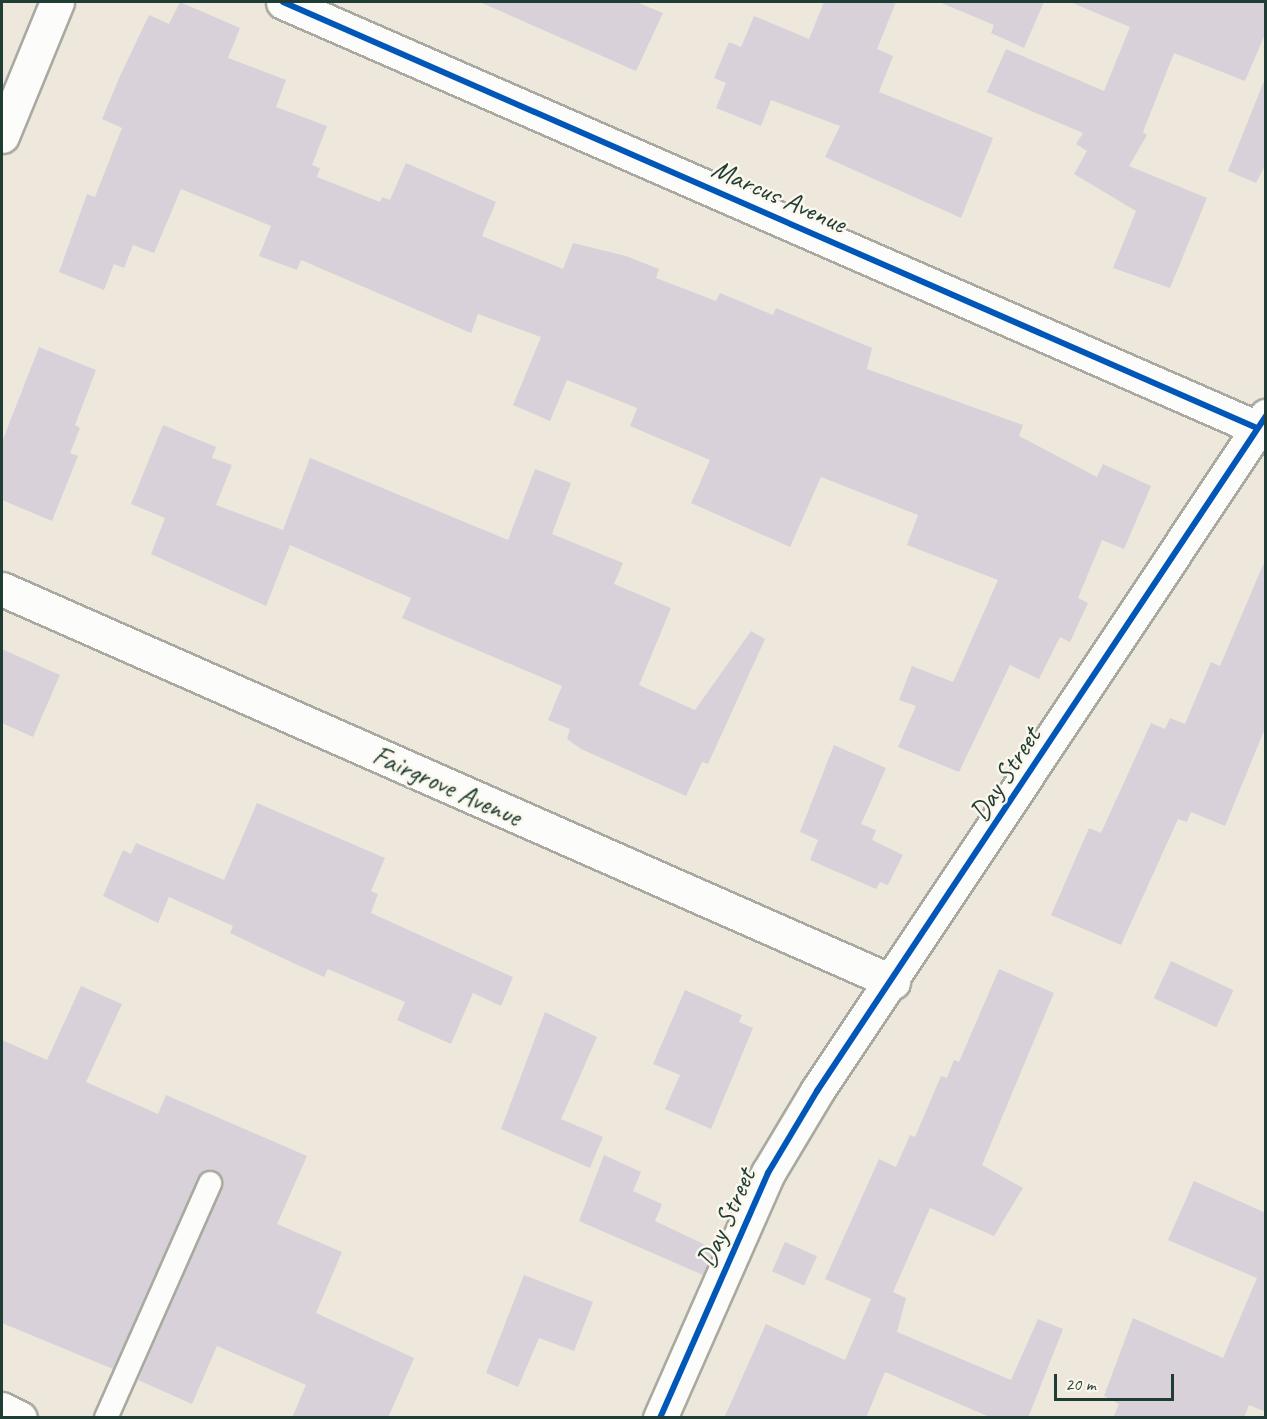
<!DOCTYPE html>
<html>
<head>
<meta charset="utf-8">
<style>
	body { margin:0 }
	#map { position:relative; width:1267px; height:1419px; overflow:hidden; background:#ede8db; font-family:Caveat,sans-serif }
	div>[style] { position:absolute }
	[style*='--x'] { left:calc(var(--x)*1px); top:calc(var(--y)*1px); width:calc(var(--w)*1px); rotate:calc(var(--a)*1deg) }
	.building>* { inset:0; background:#d8d1da; transform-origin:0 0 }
	.roads { filter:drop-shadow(2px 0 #a8a9a0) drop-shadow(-2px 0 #a8a9a0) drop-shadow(0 2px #a8a9a0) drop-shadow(0 -2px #a8a9a0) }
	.service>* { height:22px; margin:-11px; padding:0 11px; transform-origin:11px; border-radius:11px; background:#fcfcfa }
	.minor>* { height:33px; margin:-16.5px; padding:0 16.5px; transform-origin:16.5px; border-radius:16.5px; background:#fcfcfa }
	.tertiary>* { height:33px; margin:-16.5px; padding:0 16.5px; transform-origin:16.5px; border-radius:16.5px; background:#fcfcfa }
	.cycleway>* { height:6px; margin:-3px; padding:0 3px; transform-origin:3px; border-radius:3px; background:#0057b8 }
	span { translate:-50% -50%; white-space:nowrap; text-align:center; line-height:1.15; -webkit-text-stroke:5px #fbf7ec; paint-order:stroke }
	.street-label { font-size:28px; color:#1f3d34 }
	.frame { position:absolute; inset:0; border:3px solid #1f3d34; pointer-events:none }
	.scale { position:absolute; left:1054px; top:1374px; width:120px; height:27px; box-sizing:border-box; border:3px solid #1f3d34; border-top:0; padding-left:8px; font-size:18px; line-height:21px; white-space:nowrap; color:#1f3d34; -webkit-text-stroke:4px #fbf7ec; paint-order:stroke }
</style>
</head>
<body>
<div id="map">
	<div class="building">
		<i style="clip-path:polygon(180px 2px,240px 28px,228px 58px,286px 80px,276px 107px,327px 126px,312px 165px,320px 168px,317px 177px,380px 202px,382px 197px,390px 200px,406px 163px,496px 202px,482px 236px,563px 269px,573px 243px,626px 256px,659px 269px,656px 278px,716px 301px,720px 293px,773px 315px,776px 308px,872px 348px,867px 369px,1023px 425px,1019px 436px,1097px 477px,1103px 464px,1151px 486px,1124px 549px,1102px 540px,1078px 598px,1088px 603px,1070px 642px,1060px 637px,1039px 679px,1010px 665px,959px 772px,898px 747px,916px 706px,899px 700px,912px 666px,953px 682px,998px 580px,907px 545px,918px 515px,821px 477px,790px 547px,691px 503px,710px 460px,630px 426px,637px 408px,567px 380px,550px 421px,513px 405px,541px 337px,478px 314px,471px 333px,301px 260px,297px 270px,259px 256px,271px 226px,181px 189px,154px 253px,133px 245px,124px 268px,114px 264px,104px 290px,59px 272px,87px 194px,95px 197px,122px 128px,102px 119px,120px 76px,149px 15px,169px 24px)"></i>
		<i style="clip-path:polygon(636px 2px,663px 13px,636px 71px,482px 3px)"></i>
		<i style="clip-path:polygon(824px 2px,896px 2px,877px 49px,893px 56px,879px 92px,993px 138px,961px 218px,825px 157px,840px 126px,771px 100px,761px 126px,716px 108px,726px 83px,714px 78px,729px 42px,741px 47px,754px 16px,809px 39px)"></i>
		<i style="clip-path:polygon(939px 2px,1044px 2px,1024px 48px,991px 33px,994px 25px)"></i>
		<i style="clip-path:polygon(1070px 2px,1266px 2px,1266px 32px,1245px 81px,1174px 53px,1143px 132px,1147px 135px,1129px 166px,1207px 198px,1170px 288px,1113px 268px,1136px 211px,1074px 174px,1087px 151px,1076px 144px,1083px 133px,987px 92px,1006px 49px,1104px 91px,1130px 27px)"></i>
		<i style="clip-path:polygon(1264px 81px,1266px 164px,1256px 183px,1228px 171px)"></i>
		<i style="clip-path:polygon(39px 347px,96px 370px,75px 425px,80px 428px,70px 453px,78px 456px,52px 521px,2px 500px,2px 442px)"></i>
		<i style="clip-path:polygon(163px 425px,216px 447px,212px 458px,232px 465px,216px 505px,283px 530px,310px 458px,508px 540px,535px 469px,571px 483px,552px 534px,623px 563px,614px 584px,671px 608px,639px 685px,695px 710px,751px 631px,765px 639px,708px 764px,702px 762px,686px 796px,581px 749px,567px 739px,570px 729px,548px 720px,562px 686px,402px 618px,411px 598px,290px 545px,266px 606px,151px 554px,165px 518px,131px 504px)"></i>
		<i style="clip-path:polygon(1266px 558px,1266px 726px,1225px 826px,1191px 812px,1187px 822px,1178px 819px,1121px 945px,1051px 915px,1089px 828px,1101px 833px,1151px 723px,1165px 729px,1170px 718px,1185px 724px,1211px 662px,1220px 666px)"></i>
		<i style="clip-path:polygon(2px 649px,60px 675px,33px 737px,2px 723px)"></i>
		<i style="clip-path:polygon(834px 745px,886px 768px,861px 824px,876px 830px,872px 840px,903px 855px,888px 885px,880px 882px,876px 889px,810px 860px,818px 840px,800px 832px)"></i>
		<i style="clip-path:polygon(257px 803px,385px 858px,371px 891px,378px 894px,371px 913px,513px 977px,501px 1006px,473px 993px,451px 1044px,397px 1020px,405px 1002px,328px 969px,324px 977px,291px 962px,230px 933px,233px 926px,169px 897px,158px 923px,103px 896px,123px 850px,131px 854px,136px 843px,224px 880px)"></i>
		<i style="left:1171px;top:961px;width:69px;height:41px;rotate:25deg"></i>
		<i style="clip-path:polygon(999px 969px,1054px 993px,982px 1165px,1023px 1188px,994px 1236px,930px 1208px,893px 1292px,906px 1298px,897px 1332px,1011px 1380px,1038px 1319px,1063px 1329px,1028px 1418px,992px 1418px,885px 1372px,866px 1418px,724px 1418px,766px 1324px,845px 1360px,871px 1299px,825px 1279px,879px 1159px,896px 1167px,910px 1135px,915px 1137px,941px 1076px,947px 1078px,954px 1060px,959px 1062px)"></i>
		<i style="clip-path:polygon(81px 986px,122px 1004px,86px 1082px,158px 1114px,166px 1095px,307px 1156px,277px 1224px,342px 1252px,316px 1313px,414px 1358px,388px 1418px,292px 1418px,306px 1385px,217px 1346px,192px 1404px,138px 1380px,222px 1188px,215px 1170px,198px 1178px,113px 1369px,2px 1323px,2px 1040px,47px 1060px)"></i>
		<i style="clip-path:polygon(685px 990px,742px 1015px,739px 1022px,753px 1028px,711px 1129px,665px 1109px,680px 1075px,653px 1064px)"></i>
		<i style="clip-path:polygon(545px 1012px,597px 1037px,561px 1119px,603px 1137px,590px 1168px,501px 1129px)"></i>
		<i style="clip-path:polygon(604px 1155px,641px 1172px,633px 1191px,662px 1204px,655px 1221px,714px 1249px,703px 1275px,579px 1221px)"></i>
		<i style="clip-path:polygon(1194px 1181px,1266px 1213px,1266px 1412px,1249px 1405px,1244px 1418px,1113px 1418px,1119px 1404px,1104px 1396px,1133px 1318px,1223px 1358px,1257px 1278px,1168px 1240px)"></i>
		<i style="left:785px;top:1242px;width:35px;height:32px;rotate:24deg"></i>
		<i style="clip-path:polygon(524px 1275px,593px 1302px,574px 1351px,539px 1338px,518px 1387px,486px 1373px)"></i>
	</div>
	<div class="roads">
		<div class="service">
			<i style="--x:106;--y:1418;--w:257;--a:-66.1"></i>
		</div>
		<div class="minor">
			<i style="--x:283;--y:2;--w:1063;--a:23.62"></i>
			<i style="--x:2;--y:589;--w:974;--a:23.8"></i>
			<i style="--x:2;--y:1409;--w:20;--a:27"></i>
			<i style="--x:660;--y:1418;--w:268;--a:-66.2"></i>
			<i style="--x:768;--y:1173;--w:96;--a:-59.1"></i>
			<i style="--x:817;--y:1091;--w:811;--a:-56.37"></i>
		</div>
		<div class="tertiary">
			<i style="--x:2;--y:136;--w:145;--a:-67.7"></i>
		</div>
	</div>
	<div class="cycleway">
		<i style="--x:283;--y:2;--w:1063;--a:23.62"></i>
		<i style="--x:660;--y:1418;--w:268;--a:-66.2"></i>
		<i style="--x:768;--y:1173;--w:96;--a:-59.1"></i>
		<i style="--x:817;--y:1091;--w:811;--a:-56.37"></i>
	</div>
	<div class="street-label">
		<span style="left:779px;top:196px;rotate:24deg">Marcus Avenue</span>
		<span style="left:1005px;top:774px;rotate:-57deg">Day Street</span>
		<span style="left:447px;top:786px;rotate:24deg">Fairgrove Avenue</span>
		<span style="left:726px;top:1218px;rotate:-66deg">Day Street</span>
	</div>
	<div class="frame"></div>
	<div class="scale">20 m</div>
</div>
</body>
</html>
